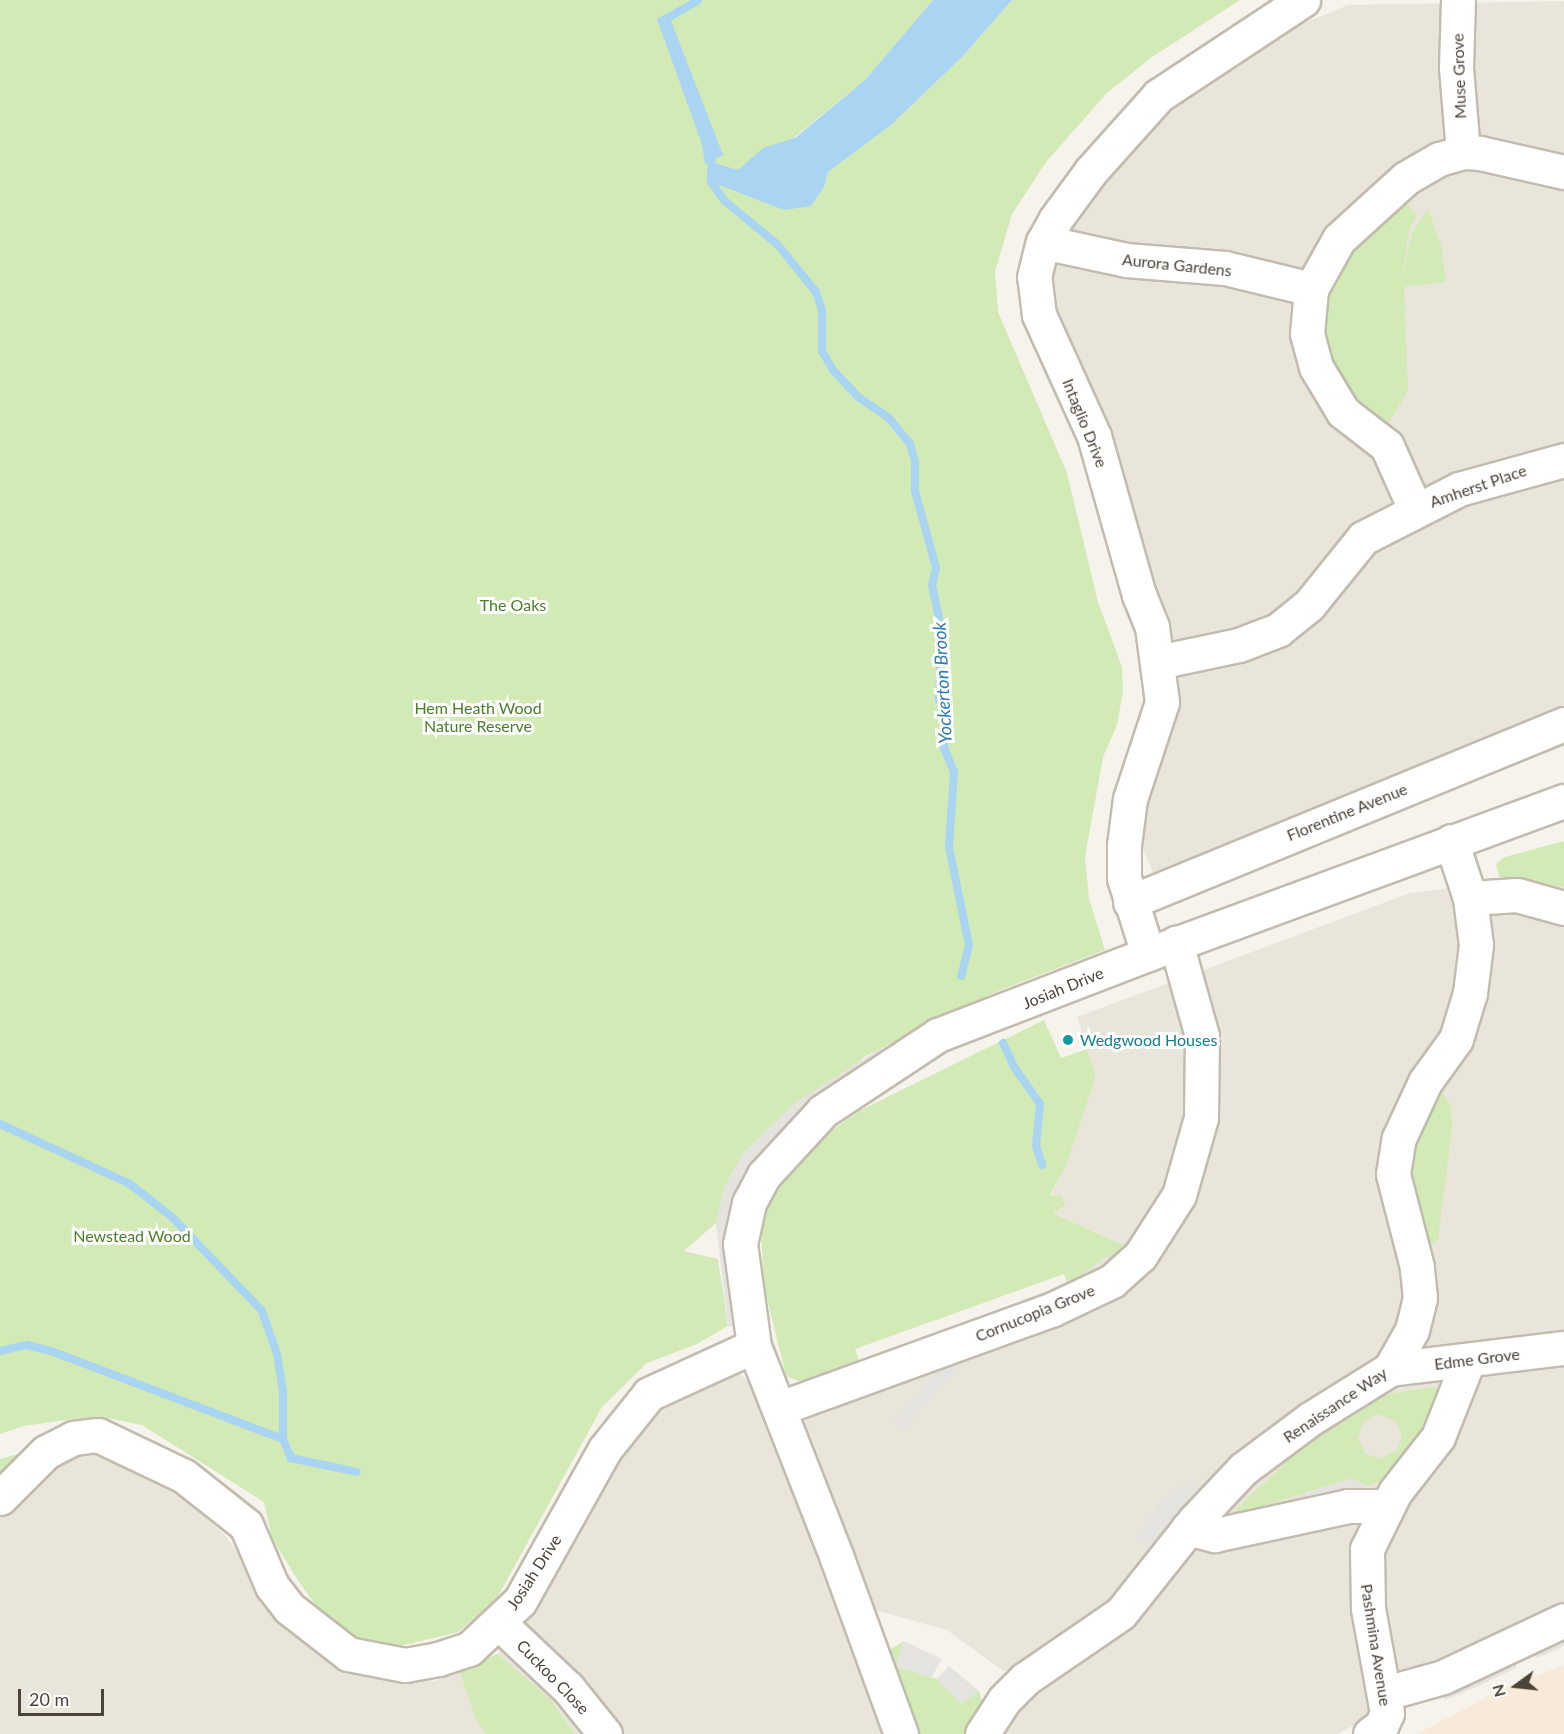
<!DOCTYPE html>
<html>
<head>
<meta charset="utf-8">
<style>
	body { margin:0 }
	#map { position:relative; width:1564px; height:1734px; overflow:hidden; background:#f6f3ec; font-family:Lato,sans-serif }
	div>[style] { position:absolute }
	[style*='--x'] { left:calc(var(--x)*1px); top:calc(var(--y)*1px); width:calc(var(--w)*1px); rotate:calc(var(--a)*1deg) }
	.residential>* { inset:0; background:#eae5da }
	.commercial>* { inset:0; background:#f7ead8 }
	.green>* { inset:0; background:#d2eab5 }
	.parking>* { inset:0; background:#e5e3e0; transform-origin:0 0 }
	.water>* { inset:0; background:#a9d4f2 }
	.stream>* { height:8px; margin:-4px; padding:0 4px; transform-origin:4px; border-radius:4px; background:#a9d4f2 }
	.roads { filter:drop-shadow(2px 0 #c2bbae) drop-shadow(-2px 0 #c2bbae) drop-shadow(0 2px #c2bbae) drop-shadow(0 -2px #c2bbae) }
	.minor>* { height:33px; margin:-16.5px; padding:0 16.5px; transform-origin:16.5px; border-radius:16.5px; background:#fff }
	.dots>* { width:16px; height:16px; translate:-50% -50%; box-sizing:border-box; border:3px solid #fff; border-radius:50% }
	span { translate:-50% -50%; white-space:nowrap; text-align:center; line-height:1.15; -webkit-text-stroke:6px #fff; paint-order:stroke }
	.street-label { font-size:16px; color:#4b4439 }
	.park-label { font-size:16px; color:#4a7f2a }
	.culture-label { font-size:16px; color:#0d838f }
	.left { translate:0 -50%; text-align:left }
	.water-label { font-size:18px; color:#2e7ab2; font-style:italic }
	.north { position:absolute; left:1486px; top:1656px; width:60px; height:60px; -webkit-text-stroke:4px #fff; paint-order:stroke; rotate:255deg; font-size:16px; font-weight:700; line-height:24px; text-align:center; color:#4b4439 }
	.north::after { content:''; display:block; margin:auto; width:21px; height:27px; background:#4b4439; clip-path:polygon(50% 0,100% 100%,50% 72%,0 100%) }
	.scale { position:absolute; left:18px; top:1689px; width:86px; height:27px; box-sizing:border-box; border:3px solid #4b4439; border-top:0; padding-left:8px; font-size:18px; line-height:21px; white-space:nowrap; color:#4b4439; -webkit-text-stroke:4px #fff; paint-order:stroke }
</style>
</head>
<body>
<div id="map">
	<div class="residential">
		<i style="clip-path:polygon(1564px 1px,1564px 746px,1166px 902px,1141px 845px,1154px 772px,1176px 708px,1179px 674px,1169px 634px,1051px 308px,1046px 273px,1086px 204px,1131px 150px,1178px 104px,1221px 78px,1276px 35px,1348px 5px)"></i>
		<i style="clip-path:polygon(1458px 887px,1564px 921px,1564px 1613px,1337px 1734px,1000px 1734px,1040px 1688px,1015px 1668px,1005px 1671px,996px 1666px,947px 1630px,871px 1609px,802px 1430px,805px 1422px,810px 1414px,1088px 1315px,1123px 1297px,1137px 1281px,1123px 1245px,1043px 1208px,1066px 1166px,1096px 1076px,1077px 1017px,1410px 893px)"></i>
		<i style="clip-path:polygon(734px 1370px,757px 1388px,884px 1734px,0 1734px,0 1517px,58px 1457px,91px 1450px,123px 1459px,175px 1491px,225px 1535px,284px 1622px,351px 1672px,435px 1681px,497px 1654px,534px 1611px,625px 1442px,664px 1397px)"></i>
	</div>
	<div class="commercial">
		<i style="clip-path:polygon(1564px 1665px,1564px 1734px,1417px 1734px,1502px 1689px)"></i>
	</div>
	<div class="green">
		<i style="clip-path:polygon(0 0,933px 0,865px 80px,791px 140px,811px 206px,824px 187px,828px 172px,891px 125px,963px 56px,1012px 0,1240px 0,1152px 57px,1107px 93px,1046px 162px,1012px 214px,995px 272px,998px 312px,1067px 473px,1098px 602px,1122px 667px,1123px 691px,1117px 725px,1103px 757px,1085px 857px,1089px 899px,1105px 950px,998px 991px,864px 1057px,725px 1185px,716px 1223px,684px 1251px,718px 1259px,728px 1326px,697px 1344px,647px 1363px,602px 1407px,496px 1600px,458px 1632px,392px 1648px,360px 1644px,327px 1621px,297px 1579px,272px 1538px,264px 1502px,142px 1425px,102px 1417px,73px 1419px,24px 1426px,0 1434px)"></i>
		<i style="clip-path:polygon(1400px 198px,1417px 215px,1409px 230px,1403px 274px,1412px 233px,1428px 209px,1441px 245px,1446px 282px,1404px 287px,1408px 391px,1387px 425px,1357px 403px,1332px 361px,1324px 335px,1325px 286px,1341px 258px)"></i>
		<i style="clip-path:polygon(1564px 841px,1564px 888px,1530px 880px,1500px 880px,1496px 864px,1505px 857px)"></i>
		<i style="clip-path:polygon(1044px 1020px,1061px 1058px,1087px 1049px,1096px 1076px,1066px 1166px,1049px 1196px,1062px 1196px,1065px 1205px,1053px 1213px,1123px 1245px,1109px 1264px,1068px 1287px,1064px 1274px,855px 1349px,860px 1363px,813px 1380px,798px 1381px,786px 1376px,764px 1287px,761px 1230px,774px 1192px,824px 1136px,859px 1111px)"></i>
		<i style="clip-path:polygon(1439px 1088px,1451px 1106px,1452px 1128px,1438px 1240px,1424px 1250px,1403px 1168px)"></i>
		<i style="clip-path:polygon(evenodd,1434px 1387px,1442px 1389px,1443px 1397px,1398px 1477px,1366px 1486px,1352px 1478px,1228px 1517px,1301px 1448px,1388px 1394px,1434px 1387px,1377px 1414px,1396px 1421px,1402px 1435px,1397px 1450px,1379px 1459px,1365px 1453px,1358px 1439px,1364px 1421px,1377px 1414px)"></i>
		<i style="clip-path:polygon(38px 1448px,0 1484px,0 1459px)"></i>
		<i style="clip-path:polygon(904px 1641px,896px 1666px,937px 1679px,961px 1703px,979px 1691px,983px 1704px,966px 1734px,914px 1734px,887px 1658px,891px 1649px)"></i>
		<i style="clip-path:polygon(498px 1654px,549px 1698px,575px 1734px,486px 1734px,476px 1719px,459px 1670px)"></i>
	</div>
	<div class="parking">
		<i style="clip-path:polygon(881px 1048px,889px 1058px,776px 1138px,739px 1328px,728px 1326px,716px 1223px,725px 1185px,743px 1153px,795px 1103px)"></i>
		<i style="clip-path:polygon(1105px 1257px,1119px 1257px,1101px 1275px,1019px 1315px,1020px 1301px,1075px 1280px)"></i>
		<i style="left:992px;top:1311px;width:13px;height:150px;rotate:42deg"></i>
		<i style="clip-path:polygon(1352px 1478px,1366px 1486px,1350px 1494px,1251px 1512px)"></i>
		<i style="clip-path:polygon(1190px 1481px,1204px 1494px,1154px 1552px,1134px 1539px,1160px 1502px)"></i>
		<i style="clip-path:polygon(1564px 1634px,1564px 1646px,1538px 1658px,1529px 1650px)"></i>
		<i style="clip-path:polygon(904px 1641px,942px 1659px,931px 1678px,896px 1666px)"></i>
		<i style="clip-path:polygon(1515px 1656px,1516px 1668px,1478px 1686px,1446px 1700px,1437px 1692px)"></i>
		<i style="clip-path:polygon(949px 1666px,979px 1691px,961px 1704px,937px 1679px)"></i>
	</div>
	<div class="water">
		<i style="clip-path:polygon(933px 0,1012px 0,963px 56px,891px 125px,828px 172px,824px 187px,811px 206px,784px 210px,711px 182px,708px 170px,714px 163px,738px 170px,763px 148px,795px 138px,865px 80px)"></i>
		<i style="clip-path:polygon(668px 13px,723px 155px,705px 164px,702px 144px,657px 19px)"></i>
	</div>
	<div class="stream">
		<i style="--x:664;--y:20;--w:39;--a:-30"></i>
		<i style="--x:712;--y:150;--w:32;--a:92"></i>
		<i style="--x:711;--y:182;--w:24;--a:54"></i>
		<i style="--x:725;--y:201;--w:69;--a:39.7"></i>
		<i style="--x:778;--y:245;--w:60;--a:51"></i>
		<i style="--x:816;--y:292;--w:19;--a:72"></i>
		<i style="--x:822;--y:310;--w:41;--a:90"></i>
		<i style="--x:822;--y:351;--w:22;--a:60"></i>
		<i style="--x:833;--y:370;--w:37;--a:47"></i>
		<i style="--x:858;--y:397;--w:37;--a:34"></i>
		<i style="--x:889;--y:418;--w:33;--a:51"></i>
		<i style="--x:910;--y:444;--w:19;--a:74"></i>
		<i style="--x:915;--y:462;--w:29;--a:90"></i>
		<i style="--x:915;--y:491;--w:80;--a:74.7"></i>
		<i style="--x:936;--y:568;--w:17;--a:103"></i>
		<i style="--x:932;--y:585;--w:49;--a:78.2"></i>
		<i style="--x:942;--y:633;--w:66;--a:92.6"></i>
		<i style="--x:939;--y:699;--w:26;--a:74"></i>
		<i style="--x:946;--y:724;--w:24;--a:95"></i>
		<i style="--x:944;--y:748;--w:26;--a:67"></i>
		<i style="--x:954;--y:772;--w:75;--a:93.8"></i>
		<i style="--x:949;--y:847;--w:100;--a:78.5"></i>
		<i style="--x:969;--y:945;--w:32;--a:104"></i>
		<i style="--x:1003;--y:1043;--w:26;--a:65"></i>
		<i style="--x:1014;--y:1067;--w:45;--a:54.9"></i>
		<i style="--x:1040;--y:1104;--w:42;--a:95.4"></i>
		<i style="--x:1036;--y:1146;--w:20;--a:72"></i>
		<i style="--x:0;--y:1124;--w:143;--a:24.8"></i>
		<i style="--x:130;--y:1184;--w:53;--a:38.2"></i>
		<i style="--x:172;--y:1217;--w:130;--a:46.2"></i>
		<i style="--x:262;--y:1311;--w:46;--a:70.8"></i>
		<i style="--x:277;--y:1354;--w:38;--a:81"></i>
		<i style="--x:283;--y:1392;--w:47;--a:90"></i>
		<i style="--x:283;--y:1439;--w:21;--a:67"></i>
		<i style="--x:291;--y:1458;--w:67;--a:12"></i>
		<i style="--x:0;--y:1351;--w:28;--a:-13"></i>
		<i style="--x:27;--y:1345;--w:25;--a:14"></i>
		<i style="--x:51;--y:1351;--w:248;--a:20.8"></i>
	</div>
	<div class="roads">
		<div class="minor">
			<i style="--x:1458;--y:0;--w:68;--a:91.7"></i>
			<i style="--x:1456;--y:68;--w:84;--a:85.2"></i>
			<i style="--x:1043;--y:242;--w:85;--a:12.2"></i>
			<i style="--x:1126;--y:260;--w:99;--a:4.6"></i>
			<i style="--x:1225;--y:268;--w:89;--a:13.7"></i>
			<i style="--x:1415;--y:509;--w:69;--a:-114"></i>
			<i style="--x:1387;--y:446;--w:56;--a:-142.3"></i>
			<i style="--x:1343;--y:412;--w:52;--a:-121"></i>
			<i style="--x:1316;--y:367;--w:34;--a:-105"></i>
			<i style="--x:1307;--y:334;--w:45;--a:-84.9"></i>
			<i style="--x:1311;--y:289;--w:57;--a:-60.8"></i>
			<i style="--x:1339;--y:239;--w:91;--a:-42.3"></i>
			<i style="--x:1406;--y:178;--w:38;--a:-30"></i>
			<i style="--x:1439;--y:159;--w:25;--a:-16"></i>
			<i style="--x:1463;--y:152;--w:17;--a:3"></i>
			<i style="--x:1480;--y:153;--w:86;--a:12.7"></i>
			<i style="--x:1158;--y:662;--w:83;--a:-11.9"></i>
			<i style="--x:1239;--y:645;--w:42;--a:-21"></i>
			<i style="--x:1278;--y:630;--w:40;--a:-39"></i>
			<i style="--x:1309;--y:605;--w:86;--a:-51.1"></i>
			<i style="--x:1363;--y:538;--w:108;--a:-27"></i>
			<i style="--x:1459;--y:489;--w:109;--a:-15.4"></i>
			<i style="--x:1470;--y:898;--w:47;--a:-3.7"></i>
			<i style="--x:1517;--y:895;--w:49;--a:15.5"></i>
			<i style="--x:1130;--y:902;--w:469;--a:-22.3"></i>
			<i style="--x:1148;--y:954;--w:80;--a:-107.5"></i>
			<i style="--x:1124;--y:878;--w:33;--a:-90"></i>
			<i style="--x:1124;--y:845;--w:46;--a:-82.6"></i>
			<i style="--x:1130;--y:799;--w:102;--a:-71.7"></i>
			<i style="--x:1162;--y:702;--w:76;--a:-97.6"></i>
			<i style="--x:1152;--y:627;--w:35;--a:-112"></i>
			<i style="--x:1139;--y:595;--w:165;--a:-105.8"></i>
			<i style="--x:1094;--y:436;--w:133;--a:-114.4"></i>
			<i style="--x:1039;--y:315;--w:38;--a:-97"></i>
			<i style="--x:1034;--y:277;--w:36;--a:-76"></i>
			<i style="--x:1043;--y:242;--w:25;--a:-61"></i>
			<i style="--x:1055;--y:220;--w:61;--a:-53.7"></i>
			<i style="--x:1091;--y:171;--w:101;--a:-48.2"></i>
			<i style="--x:1158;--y:96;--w:174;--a:-33.5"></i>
			<i style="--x:1390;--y:1369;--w:175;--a:-6.9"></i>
			<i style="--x:780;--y:1408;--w:288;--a:-19.9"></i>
			<i style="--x:1051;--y:1310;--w:68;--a:-25.4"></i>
			<i style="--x:1112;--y:1281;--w:38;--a:-42"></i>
			<i style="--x:1140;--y:1256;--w:72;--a:-57.4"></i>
			<i style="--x:1179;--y:1195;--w:80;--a:-74.1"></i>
			<i style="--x:1201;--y:1118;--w:82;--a:-89.3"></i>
			<i style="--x:1202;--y:1036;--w:97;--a:-105.6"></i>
			<i style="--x:0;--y:1498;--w:65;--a:-45"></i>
			<i style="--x:46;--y:1452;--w:30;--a:-27"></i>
			<i style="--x:73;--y:1438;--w:25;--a:-7"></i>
			<i style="--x:98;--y:1435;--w:95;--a:25.5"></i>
			<i style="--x:184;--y:1476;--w:79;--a:38.3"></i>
			<i style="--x:246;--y:1525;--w:66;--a:66.9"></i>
			<i style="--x:272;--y:1586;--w:28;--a:52"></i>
			<i style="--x:289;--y:1608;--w:75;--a:37.9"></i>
			<i style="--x:348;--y:1654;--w:58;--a:10.9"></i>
			<i style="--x:405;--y:1665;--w:34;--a:-10"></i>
			<i style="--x:438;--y:1659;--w:33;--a:-18"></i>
			<i style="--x:469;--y:1649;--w:70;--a:-43.3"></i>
			<i style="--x:520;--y:1601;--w:174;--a:-60.8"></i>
			<i style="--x:605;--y:1449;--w:70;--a:-51.3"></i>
			<i style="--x:649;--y:1394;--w:115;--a:-24.6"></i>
			<i style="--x:1188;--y:1528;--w:28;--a:15"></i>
			<i style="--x:1215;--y:1535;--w:136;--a:-12.3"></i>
			<i style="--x:1348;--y:1506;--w:39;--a:0"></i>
			<i style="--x:499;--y:1623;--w:95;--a:43.3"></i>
			<i style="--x:568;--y:1688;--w:59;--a:51.2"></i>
			<i style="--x:1386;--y:1693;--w:59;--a:-15.7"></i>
			<i style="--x:1443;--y:1677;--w:134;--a:-25.2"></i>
			<i style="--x:901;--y:1734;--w:187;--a:-110"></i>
			<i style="--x:837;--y:1558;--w:228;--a:-111.4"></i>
			<i style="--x:754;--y:1346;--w:103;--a:-97.8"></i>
			<i style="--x:740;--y:1244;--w:42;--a:-77.6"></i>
			<i style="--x:749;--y:1203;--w:32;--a:-62"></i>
			<i style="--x:764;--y:1175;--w:87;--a:-47.3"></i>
			<i style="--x:823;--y:1111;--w:138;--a:-33.5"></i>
			<i style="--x:938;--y:1035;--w:225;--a:-21.1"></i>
			<i style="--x:1148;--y:954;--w:443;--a:-20.2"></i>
			<i style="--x:982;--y:1734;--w:40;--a:-57.1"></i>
			<i style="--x:1004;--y:1700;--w:30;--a:-45"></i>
			<i style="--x:1025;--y:1679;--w:116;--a:-34.5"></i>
			<i style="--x:1121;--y:1613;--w:119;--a:-51.5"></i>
			<i style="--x:1195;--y:1520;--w:70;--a:-46.7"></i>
			<i style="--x:1243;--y:1469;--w:84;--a:-36.7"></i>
			<i style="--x:1310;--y:1419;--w:94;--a:-32"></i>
			<i style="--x:1390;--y:1369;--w:45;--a:-60.6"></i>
			<i style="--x:1412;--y:1330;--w:33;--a:-76"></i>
			<i style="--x:1420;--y:1298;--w:31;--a:-96"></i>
			<i style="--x:1417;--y:1267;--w:96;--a:-104.5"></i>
			<i style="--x:1393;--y:1174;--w:36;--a:-81"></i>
			<i style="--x:1399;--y:1138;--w:62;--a:-65.1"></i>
			<i style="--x:1425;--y:1082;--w:53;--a:-54.2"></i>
			<i style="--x:1456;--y:1039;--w:48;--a:-73.1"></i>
			<i style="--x:1470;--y:993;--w:48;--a:-82.9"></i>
			<i style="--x:1476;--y:945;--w:47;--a:-97.3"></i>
			<i style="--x:1470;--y:898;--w:60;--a:-108.4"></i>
			<i style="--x:1370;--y:1734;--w:14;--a:-36"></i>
			<i style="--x:1381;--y:1726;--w:14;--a:-65"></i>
			<i style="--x:1387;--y:1713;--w:107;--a:-100.3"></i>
			<i style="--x:1368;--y:1608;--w:59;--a:-91"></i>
			<i style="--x:1367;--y:1549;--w:64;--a:-63.8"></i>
			<i style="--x:1395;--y:1492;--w:70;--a:-52"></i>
			<i style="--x:1438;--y:1437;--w:82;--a:-68.5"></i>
		</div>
	</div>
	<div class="dots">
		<i style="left:1068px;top:1040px;background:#0f9aa8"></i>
	</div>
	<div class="street-label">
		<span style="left:1459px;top:76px;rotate:-92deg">Muse Grove</span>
		<span style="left:1177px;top:265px;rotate:6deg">Aurora Gardens</span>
		<span style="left:1085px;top:423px;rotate:68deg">Intaglio Drive</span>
		<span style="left:1478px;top:486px;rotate:-19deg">Amherst Place</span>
		<span style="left:1347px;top:812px;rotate:-22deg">Florentine Avenue</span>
		<span style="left:1063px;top:988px;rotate:-22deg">Josiah Drive</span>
		<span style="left:1035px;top:1313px;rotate:-22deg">Cornucopia Grove</span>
		<span style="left:1477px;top:1359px;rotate:-7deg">Edme Grove</span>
		<span style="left:1335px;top:1405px;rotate:-34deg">Renaissance Way</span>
		<span style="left:534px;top:1572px;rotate:-57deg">Josiah Drive</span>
		<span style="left:1376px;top:1645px;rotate:81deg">Pashmina Avenue</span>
		<span style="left:553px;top:1677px;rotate:46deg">Cuckoo Close</span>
	</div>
	<div class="park-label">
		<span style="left:513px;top:605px">The Oaks</span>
		<span style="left:478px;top:717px">Hem Heath Wood<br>Nature Reserve</span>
		<span style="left:132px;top:1236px">Newstead Wood</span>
	</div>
	<div class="culture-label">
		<span class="left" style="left:1080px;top:1040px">Wedgwood Houses</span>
	</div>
	<div class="water-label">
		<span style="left:942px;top:683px;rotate:-93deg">Yockerton Brook</span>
	</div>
	<div class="north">N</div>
	<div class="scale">20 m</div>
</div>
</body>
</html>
